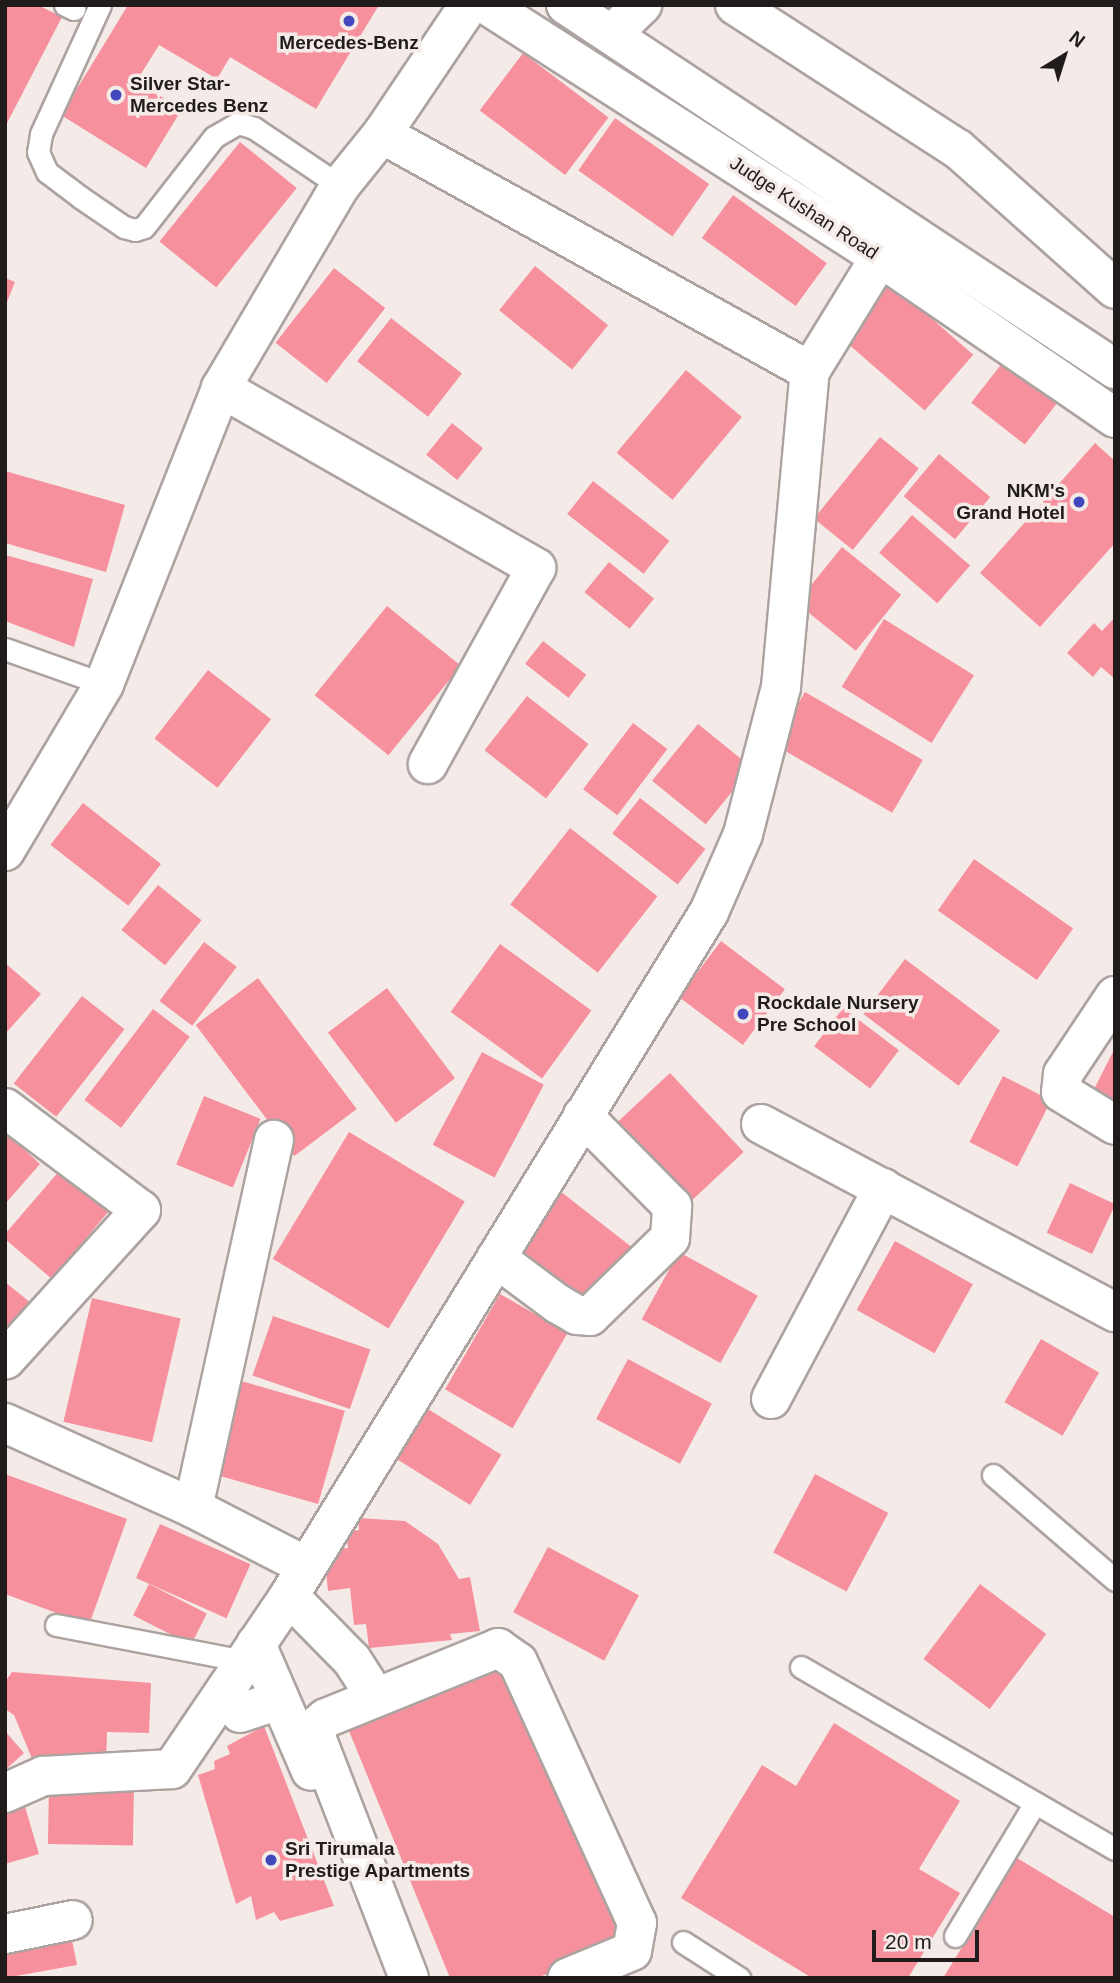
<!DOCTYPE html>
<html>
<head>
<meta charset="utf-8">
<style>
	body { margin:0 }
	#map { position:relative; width:1120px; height:1983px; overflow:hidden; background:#f4ebe8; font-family:Helvetica,sans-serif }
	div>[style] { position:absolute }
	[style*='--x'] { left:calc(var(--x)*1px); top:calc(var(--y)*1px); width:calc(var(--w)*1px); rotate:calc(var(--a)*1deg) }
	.building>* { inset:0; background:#f7909d; transform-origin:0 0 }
	.roads { filter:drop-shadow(2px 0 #aca3a1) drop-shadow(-2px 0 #aca3a1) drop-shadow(0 2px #aca3a1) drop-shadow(0 -2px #aca3a1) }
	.lane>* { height:21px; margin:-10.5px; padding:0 10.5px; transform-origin:10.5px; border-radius:10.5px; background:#fff }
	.street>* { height:38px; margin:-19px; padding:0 19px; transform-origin:19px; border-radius:19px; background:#fff }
	.secondary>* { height:38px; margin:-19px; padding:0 19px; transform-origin:19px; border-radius:19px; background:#fff }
	.dots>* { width:19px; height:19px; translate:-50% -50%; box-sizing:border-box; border:4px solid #f4ebe8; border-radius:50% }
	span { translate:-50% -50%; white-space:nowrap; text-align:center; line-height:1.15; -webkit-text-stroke:7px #f4ebe8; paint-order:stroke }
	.poi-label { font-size:19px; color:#201c1b; font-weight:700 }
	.left { translate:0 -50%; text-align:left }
	.right { translate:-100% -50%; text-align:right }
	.street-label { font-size:19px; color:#201c1b }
	.frame { position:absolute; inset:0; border:7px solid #201c1b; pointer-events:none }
	.north { position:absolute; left:1029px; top:21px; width:70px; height:70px; -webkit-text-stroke:5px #f4ebe8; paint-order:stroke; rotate:38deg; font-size:19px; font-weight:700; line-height:28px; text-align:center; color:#201c1b }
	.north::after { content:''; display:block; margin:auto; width:24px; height:32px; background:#201c1b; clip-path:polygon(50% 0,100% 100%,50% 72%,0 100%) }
	.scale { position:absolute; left:872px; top:1930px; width:107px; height:32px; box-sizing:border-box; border:4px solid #201c1b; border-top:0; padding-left:9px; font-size:21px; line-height:24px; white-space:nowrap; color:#201c1b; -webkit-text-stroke:5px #f4ebe8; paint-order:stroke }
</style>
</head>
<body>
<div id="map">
	<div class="building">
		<i style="clip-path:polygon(5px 5px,38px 5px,62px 17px,5px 127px)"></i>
		<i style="clip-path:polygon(128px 5px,379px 5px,316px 109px,230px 57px,217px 79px,159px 45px,136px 82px,182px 109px,146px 168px,61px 115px)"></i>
		<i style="left:523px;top:53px;width:107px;height:72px;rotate:37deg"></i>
		<i style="left:615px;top:118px;width:115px;height:64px;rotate:35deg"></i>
		<i style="left:240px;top:142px;width:73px;height:128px;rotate:39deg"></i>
		<i style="left:733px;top:195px;width:116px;height:53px;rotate:36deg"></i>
		<i style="left:535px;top:266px;width:94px;height:57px;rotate:39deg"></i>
		<i style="left:334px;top:268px;width:65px;height:95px;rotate:38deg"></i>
		<i style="clip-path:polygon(5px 278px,15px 282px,5px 307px)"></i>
		<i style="left:885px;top:278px;width:117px;height:74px;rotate:41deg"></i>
		<i style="left:391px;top:318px;width:90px;height:55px;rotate:38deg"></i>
		<i style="left:1010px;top:353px;width:68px;height:63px;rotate:38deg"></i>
		<i style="left:686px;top:370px;width:73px;height:108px;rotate:40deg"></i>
		<i style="left:452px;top:423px;width:40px;height:41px;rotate:39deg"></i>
		<i style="left:880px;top:437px;width:50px;height:105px;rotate:39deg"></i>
		<i style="clip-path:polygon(1095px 443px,1115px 461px,1115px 543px,1040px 627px,980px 573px)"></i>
		<i style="left:939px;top:454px;width:67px;height:55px;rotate:40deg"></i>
		<i style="clip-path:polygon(5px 471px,125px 505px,106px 572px,5px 543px)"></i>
		<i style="left:593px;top:481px;width:97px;height:42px;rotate:38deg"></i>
		<i style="left:912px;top:515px;width:77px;height:50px;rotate:41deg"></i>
		<i style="left:842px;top:547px;width:76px;height:72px;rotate:39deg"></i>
		<i style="clip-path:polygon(5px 555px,93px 579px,74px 647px,5px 621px)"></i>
		<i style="left:609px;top:562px;width:58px;height:39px;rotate:39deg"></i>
		<i style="left:387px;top:606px;width:95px;height:115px;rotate:39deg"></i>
		<i style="clip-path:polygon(1115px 617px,1115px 679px,1101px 667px,1093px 677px,1067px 653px,1094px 623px,1102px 631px)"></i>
		<i style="left:884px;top:619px;width:106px;height:80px;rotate:32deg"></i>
		<i style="left:543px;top:641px;width:55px;height:29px;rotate:38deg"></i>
		<i style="left:208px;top:670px;width:80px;height:87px;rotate:38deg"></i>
		<i style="left:805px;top:692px;width:136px;height:61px;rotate:30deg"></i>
		<i style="left:527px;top:696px;width:78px;height:69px;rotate:38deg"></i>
		<i style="left:633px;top:723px;width:43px;height:83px;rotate:37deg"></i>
		<i style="left:698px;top:724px;width:69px;height:73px;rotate:39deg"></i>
		<i style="left:640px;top:798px;width:83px;height:45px;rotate:38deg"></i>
		<i style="left:83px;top:803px;width:99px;height:53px;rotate:38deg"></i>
		<i style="left:570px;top:828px;width:111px;height:97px;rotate:38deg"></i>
		<i style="left:974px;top:859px;width:121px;height:63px;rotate:35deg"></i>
		<i style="left:158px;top:885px;width:56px;height:58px;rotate:39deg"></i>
		<i style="left:721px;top:941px;width:80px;height:70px;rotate:37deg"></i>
		<i style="left:204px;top:942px;width:41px;height:74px;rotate:37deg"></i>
		<i style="left:500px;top:944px;width:113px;height:84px;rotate:36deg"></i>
		<i style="left:905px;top:959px;width:119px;height:69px;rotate:37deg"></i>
		<i style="clip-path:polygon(5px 963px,41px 994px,5px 1034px)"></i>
		<i style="left:258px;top:978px;width:164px;height:78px;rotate:53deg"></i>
		<i style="left:387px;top:988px;width:113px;height:74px;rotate:53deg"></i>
		<i style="left:82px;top:996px;width:54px;height:111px;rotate:38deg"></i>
		<i style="left:843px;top:1008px;width:70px;height:48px;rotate:37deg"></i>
		<i style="left:153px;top:1009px;width:46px;height:114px;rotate:37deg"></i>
		<i style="clip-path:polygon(1115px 1048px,1115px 1107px,1091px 1095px)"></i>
		<i style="left:482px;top:1052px;width:70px;height:105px;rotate:28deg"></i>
		<i style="left:670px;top:1073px;width:108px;height:75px;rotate:47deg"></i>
		<i style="left:1003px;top:1076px;width:54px;height:74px;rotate:27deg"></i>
		<i style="left:204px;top:1096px;width:61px;height:74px;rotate:22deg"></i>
		<i style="clip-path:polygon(5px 1132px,40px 1164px,5px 1204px)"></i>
		<i style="left:349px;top:1132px;width:135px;height:148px;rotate:31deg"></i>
		<i style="clip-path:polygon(60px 1170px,108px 1212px,52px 1279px,5px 1239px,5px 1234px)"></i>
		<i style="left:1070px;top:1183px;width:50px;height:55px;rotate:25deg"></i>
		<i style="left:560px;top:1191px;width:90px;height:78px;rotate:38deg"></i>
		<i style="left:895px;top:1241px;width:89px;height:79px;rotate:29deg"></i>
		<i style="left:679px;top:1252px;width:90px;height:77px;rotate:29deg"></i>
		<i style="clip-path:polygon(5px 1282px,31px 1303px,5px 1335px)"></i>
		<i style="left:500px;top:1294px;width:78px;height:110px;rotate:30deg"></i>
		<i style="left:92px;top:1298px;width:91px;height:127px;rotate:13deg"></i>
		<i style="left:273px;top:1316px;width:103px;height:63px;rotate:19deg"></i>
		<i style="left:1041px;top:1339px;width:67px;height:73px;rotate:30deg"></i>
		<i style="left:628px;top:1359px;width:95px;height:68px;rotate:28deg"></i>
		<i style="left:241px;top:1381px;width:108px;height:97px;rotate:16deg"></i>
		<i style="left:420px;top:1404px;width:96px;height:59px;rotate:32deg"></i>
		<i style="clip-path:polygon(5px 1474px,127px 1519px,89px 1625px,5px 1594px)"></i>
		<i style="left:815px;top:1474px;width:83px;height:89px;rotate:28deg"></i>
		<i style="clip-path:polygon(358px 1518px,405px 1521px,438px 1544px,459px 1579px,470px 1577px,480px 1631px,450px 1634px,452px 1640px,369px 1648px,366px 1624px,354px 1625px,350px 1588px,328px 1591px,324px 1550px,348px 1548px,346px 1532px,359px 1530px)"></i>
		<i style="left:160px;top:1524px;width:99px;height:59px;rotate:24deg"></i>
		<i style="left:548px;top:1547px;width:103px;height:74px;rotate:28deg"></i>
		<i style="left:149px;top:1584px;width:65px;height:35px;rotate:27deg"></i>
		<i style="left:980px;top:1584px;width:83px;height:94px;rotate:37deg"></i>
		<i style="clip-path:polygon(509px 1667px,622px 1943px,537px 1978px,450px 1978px,349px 1731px)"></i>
		<i style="clip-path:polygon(12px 1672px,151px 1683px,149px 1733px,107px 1732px,106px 1766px,35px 1766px,14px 1715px,5px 1709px,5px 1682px)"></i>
		<i style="clip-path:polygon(834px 1723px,960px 1801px,919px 1869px,960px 1893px,908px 1978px,812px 1978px,681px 1898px,762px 1765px,796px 1786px)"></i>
		<i style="clip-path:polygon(264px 1726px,334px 1906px,280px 1921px,274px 1912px,256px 1920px,251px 1896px,236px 1904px,198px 1775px,215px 1769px,214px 1761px,230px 1754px,227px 1746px)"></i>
		<i style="clip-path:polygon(5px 1731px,24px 1753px,5px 1770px)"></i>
		<i style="left:49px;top:1783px;width:85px;height:61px;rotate:1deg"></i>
		<i style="clip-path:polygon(23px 1800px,39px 1854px,5px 1864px,5px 1805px)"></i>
		<i style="clip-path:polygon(1017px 1858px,1115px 1917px,1115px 1978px,943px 1978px)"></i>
		<i style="clip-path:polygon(71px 1935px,77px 1965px,5px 1978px,5px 1949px)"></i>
	</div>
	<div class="roads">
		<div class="lane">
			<i style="--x:65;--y:5;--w:10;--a:24"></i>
			<i style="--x:100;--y:5;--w:142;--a:114.6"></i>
			<i style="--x:41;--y:134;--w:18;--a:99"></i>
			<i style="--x:38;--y:152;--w:22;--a:66"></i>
			<i style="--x:47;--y:172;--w:41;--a:37.1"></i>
			<i style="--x:80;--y:197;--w:53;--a:34.3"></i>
			<i style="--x:124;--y:227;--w:11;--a:15"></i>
			<i style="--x:135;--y:230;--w:9;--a:-18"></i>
			<i style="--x:144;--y:227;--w:114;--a:-52.1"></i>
			<i style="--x:214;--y:137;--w:28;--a:-30"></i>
			<i style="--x:238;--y:123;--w:17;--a:17"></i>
			<i style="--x:254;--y:128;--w:104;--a:34"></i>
			<i style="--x:5;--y:649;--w:105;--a:19.5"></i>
			<i style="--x:993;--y:1475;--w:161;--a:40.7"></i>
			<i style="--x:56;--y:1625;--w:191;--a:10.8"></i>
			<i style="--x:801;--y:1667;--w:363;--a:30.1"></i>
			<i style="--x:955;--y:1936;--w:155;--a:-59"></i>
			<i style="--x:683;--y:1942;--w:67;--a:32.7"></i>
		</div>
		<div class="street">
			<i style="--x:735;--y:5;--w:265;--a:32.9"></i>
			<i style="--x:958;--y:149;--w:210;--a:41.7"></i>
			<i style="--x:612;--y:34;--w:42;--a:-44"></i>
			<i style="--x:382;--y:134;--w:489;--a:29"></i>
			<i style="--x:221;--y:388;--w:363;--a:29.7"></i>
			<i style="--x:536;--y:568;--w:224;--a:118.9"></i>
			<i style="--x:5;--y:851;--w:194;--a:-59.3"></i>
			<i style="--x:104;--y:684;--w:318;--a:-68.4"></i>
			<i style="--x:221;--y:388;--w:234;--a:-59.5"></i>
			<i style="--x:340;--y:186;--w:67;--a:-51.1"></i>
			<i style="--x:382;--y:134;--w:156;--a:-56"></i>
			<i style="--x:1115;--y:996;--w:94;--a:123.7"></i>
			<i style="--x:1063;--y:1074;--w:18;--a:96"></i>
			<i style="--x:1061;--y:1092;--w:63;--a:31.4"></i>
			<i style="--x:5;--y:1108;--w:170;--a:36.9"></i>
			<i style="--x:141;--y:1210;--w:202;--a:132.2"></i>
			<i style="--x:761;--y:1124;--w:401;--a:28"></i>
			<i style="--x:496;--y:1258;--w:77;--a:36.6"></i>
			<i style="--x:558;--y:1304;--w:22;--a:30"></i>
			<i style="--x:577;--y:1315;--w:13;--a:4"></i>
			<i style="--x:590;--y:1316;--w:112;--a:-44.3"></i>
			<i style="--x:670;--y:1238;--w:32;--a:-86"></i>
			<i style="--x:672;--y:1206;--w:127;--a:-134.7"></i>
			<i style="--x:771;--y:1399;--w:239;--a:-62"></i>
			<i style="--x:5;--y:1423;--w:206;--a:24.3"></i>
			<i style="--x:193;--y:1508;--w:127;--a:27.2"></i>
			<i style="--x:193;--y:1508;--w:377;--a:-77.6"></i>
			<i style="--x:289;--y:1596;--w:90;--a:45.5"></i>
			<i style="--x:352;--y:1660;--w:43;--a:57.4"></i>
			<i style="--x:256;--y:1644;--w:138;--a:66.6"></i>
			<i style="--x:240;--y:1713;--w:42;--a:-18"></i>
			<i style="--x:5;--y:1793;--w:42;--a:-24.1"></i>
			<i style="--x:43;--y:1776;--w:129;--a:-3.1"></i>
			<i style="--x:172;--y:1769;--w:209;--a:-55.9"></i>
			<i style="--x:289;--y:1596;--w:803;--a:-58.45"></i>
			<i style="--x:709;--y:912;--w:85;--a:-66.4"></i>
			<i style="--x:743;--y:834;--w:152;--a:-75.5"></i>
			<i style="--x:781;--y:687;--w:317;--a:-84.8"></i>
			<i style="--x:810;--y:371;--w:134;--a:-58.4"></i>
			<i style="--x:5;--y:1934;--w:69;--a:-11.6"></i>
			<i style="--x:409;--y:1978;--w:261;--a:-111.1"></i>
			<i style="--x:315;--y:1735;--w:12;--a:-70"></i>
			<i style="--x:319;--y:1724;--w:9;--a:-41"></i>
			<i style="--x:326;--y:1718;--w:186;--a:-22.1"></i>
			<i style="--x:498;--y:1648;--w:24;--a:35"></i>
			<i style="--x:518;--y:1662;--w:287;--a:65.5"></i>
			<i style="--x:637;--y:1923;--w:28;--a:100"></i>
			<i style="--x:632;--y:1951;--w:70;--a:157.4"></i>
		</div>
		<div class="secondary">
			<i style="--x:487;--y:5;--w:467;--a:32.7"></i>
			<i style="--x:880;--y:257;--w:285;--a:34.4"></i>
			<i style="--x:566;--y:5;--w:659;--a:33.55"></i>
		</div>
	</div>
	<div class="dots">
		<i style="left:349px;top:21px;background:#4147bc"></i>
		<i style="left:116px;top:95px;background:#4147bc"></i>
		<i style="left:1079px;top:502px;background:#4147bc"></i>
		<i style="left:743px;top:1014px;background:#4147bc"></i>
		<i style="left:271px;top:1860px;background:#4147bc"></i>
	</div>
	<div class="poi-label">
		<span style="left:349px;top:43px">Mercedes-Benz</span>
		<span class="left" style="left:130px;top:95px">Silver Star-<br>Mercedes Benz</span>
		<span class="right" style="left:1065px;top:502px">NKM's<br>Grand Hotel</span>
		<span class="left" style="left:757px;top:1014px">Rockdale Nursery<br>Pre School</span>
		<span class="left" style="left:285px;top:1860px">Sri Tirumala<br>Prestige Apartments</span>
	</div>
	<div class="street-label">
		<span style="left:804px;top:208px;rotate:33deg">Judge Kushan Road</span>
	</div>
	<div class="frame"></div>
	<div class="north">N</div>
	<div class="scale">20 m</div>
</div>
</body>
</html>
